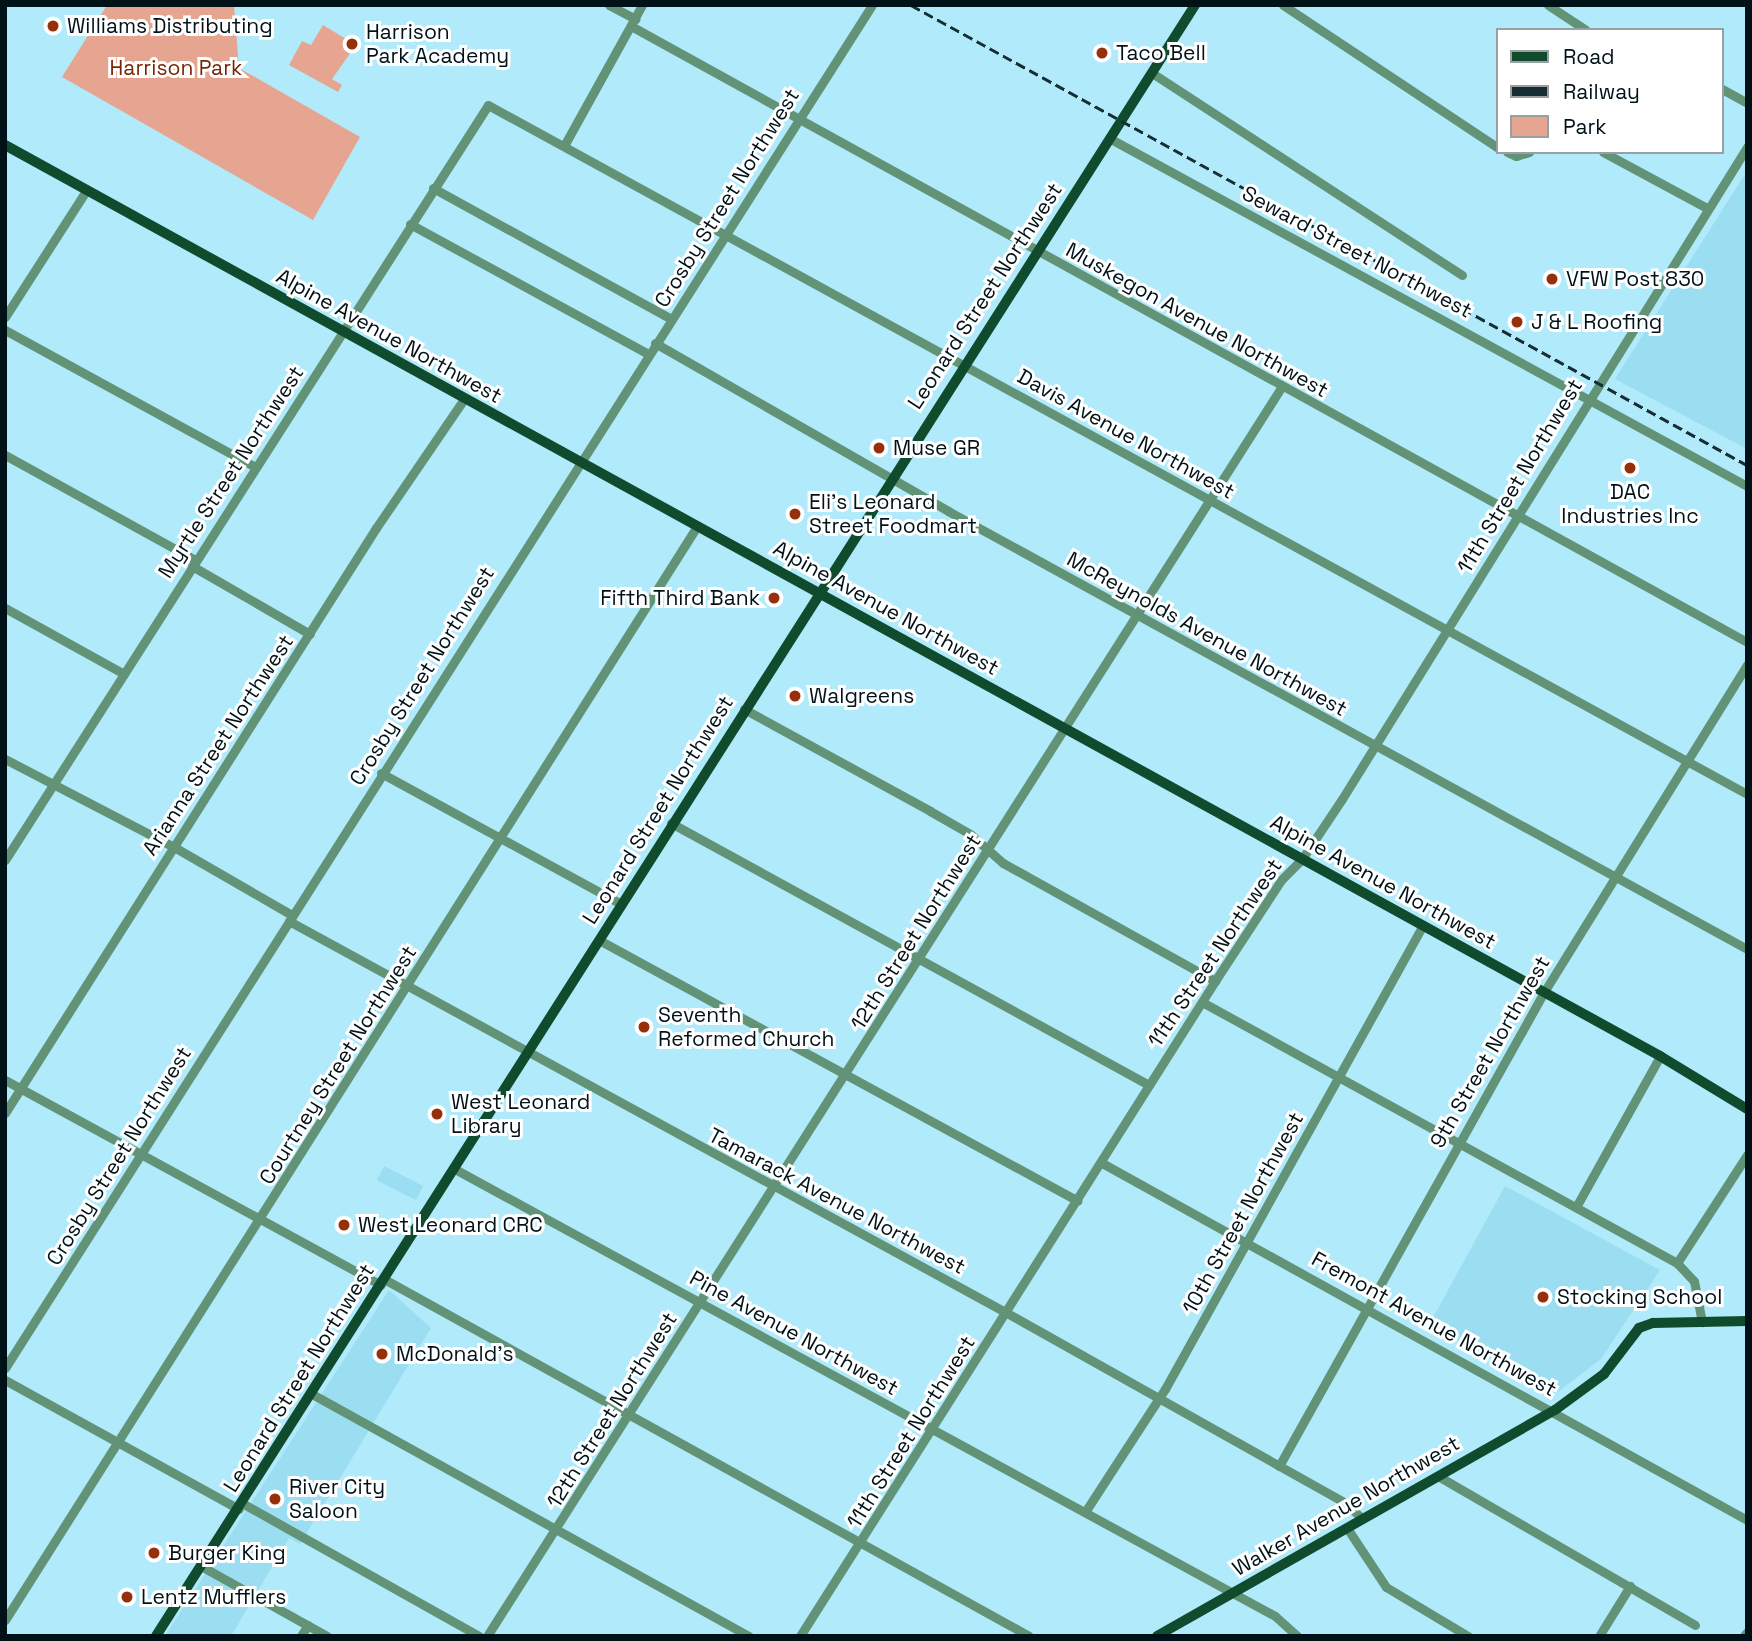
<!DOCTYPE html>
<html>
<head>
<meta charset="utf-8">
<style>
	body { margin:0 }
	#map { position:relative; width:1752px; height:1641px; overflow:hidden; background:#b0eafb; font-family:"Space Grotesk",sans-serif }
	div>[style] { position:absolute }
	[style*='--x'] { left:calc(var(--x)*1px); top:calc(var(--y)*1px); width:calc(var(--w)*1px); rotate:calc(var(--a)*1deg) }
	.built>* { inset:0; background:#9bdef2; transform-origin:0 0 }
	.green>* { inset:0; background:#e6a591 }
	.minor>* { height:9px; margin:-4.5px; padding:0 4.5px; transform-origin:4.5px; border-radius:4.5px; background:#639376 }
	.major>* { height:10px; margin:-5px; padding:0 5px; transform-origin:5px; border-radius:5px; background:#104b2e }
	.rail>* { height:2.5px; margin-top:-1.25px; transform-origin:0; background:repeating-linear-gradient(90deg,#162d34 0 10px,transparent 0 15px) }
	.dots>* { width:19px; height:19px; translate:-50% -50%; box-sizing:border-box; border:4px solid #fff; border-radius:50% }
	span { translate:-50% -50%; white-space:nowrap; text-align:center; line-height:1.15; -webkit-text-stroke:6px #fff; paint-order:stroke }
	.poi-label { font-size:21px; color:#001218 }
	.left { translate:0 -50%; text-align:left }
	.right { translate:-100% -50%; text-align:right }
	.park-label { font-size:21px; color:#772507 }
	.street-label { font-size:21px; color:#001218 }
	.frame { position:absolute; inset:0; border:7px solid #001218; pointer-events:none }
	.legend { position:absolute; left:1496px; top:28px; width:228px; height:126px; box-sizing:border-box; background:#fff; border:2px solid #99a0a3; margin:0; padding:9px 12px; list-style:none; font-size:21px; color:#001218 }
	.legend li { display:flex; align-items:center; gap:14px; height:35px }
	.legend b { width:35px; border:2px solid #99a0a3 }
</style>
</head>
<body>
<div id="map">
	<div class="built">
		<i style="clip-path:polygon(1747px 171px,1747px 449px,1615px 379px)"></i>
		<i style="left:384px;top:1166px;width:44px;height:16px;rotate:27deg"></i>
		<i style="clip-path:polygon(1505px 1186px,1660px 1270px,1601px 1359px,1555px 1394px,1429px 1325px)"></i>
		<i style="clip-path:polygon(389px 1290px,431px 1328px,300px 1544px,289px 1538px,231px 1636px,165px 1636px)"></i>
	</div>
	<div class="green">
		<i style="clip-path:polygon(107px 5px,234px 5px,239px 68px,360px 137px,313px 220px,62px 77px)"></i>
		<i style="clip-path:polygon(323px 25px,356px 45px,332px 79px,342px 85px,338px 92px,289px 65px,302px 41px,311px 45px)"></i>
	</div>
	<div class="minor">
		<i style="--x:609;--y:5;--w:30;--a:28"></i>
		<i style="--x:1283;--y:5;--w:258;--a:33.6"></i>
		<i style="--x:1548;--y:5;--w:45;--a:33.3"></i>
		<i style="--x:631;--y:26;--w:1275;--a:28.9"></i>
		<i style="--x:1152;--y:73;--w:370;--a:33.1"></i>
		<i style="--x:1722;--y:89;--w:29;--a:29"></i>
		<i style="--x:1109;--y:138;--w:727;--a:28.61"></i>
		<i style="--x:565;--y:144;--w:159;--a:-61"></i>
		<i style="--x:1507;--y:152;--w:10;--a:24"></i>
		<i style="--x:1516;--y:156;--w:14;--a:-17"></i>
		<i style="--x:1603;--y:152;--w:118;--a:28.3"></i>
		<i style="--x:433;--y:188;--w:272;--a:28.8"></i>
		<i style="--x:410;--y:224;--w:271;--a:28.6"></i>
		<i style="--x:5;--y:317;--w:150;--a:-57.3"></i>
		<i style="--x:5;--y:330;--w:285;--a:28.7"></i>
		<i style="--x:655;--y:343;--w:338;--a:29.8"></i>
		<i style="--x:948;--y:511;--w:911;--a:28.73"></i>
		<i style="--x:5;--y:455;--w:217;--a:28.9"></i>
		<i style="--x:192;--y:566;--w:136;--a:30"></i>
		<i style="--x:5;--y:608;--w:136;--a:29"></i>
		<i style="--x:744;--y:709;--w:212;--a:28.7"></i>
		<i style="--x:930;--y:811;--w:46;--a:29.9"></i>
		<i style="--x:970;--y:834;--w:44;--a:41.3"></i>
		<i style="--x:1003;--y:863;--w:243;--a:29.1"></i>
		<i style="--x:5;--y:759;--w:191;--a:27.5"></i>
		<i style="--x:174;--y:847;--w:136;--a:30"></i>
		<i style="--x:381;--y:773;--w:273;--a:28.6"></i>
		<i style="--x:671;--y:823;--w:545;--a:28.73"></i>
		<i style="--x:5;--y:860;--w:896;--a:-57.39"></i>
		<i style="--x:488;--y:105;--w:1435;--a:28.69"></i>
		<i style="--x:289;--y:921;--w:818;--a:28.63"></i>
		<i style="--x:1007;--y:1313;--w:386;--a:29.3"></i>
		<i style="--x:1344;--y:1502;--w:25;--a:42"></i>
		<i style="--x:599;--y:940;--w:545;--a:28.59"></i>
		<i style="--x:1202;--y:1002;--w:542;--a:28.79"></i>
		<i style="--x:1677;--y:1263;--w:25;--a:47"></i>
		<i style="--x:1694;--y:1281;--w:42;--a:79"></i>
		<i style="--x:5;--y:1080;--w:428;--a:28.6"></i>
		<i style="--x:5;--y:1113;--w:693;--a:-57.62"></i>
		<i style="--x:376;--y:528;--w:156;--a:-55.7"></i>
		<i style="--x:1102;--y:1163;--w:737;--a:28.96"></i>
		<i style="--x:453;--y:1168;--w:936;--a:28.59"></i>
		<i style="--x:1275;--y:1616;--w:30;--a:42"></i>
		<i style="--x:1576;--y:1207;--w:173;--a:-60.9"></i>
		<i style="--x:1677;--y:1263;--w:129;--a:-57.1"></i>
		<i style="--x:384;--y:1279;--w:737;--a:28.96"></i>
		<i style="--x:5;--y:1368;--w:1615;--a:-57.54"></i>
		<i style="--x:5;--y:1380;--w:267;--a:28.9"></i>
		<i style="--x:312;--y:1394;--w:500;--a:29"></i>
		<i style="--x:1279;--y:1466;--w:543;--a:-60.79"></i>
		<i style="--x:1544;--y:992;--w:385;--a:-58.2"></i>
		<i style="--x:1438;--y:1476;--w:297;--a:30.1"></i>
		<i style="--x:242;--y:1503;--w:272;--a:29.3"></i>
		<i style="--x:1085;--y:1512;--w:147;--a:-57"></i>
		<i style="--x:1165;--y:1389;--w:531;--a:-60.92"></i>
		<i style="--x:1347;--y:1528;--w:71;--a:56.5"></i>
		<i style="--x:1386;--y:1587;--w:96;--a:30.9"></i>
		<i style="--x:201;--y:1566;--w:144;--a:29.1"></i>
		<i style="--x:5;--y:1620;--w:1294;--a:-57.68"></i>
		<i style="--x:301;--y:1636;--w:13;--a:-58"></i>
		<i style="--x:487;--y:1636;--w:1481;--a:-57.54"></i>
		<i style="--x:800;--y:1636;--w:775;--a:-57.64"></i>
		<i style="--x:1215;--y:981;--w:121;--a:-56.8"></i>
		<i style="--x:1281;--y:880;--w:30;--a:-45"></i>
		<i style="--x:1302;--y:859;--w:72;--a:-56.3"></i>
		<i style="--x:1342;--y:799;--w:768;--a:-58.15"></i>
		<i style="--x:1599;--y:1636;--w:59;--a:-58.2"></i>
		<i style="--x:1744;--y:1636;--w:5;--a:-53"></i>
	</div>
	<div class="major">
		<i style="--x:5;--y:145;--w:1889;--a:28.83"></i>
		<i style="--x:1660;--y:1056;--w:102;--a:31.3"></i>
		<i style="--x:156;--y:1636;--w:1934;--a:-57.5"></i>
		<i style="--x:1157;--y:1636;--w:458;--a:-29.6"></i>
		<i style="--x:1555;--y:1410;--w:61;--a:-36.3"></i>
		<i style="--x:1604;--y:1374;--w:58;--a:-52.7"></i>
		<i style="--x:1639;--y:1328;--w:15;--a:-20"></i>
		<i style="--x:1653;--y:1323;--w:94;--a:-1.2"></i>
	</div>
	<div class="rail">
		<i style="--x:911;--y:5;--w:954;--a:28.82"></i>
	</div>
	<div class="dots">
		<i style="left:53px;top:26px;background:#96300a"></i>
		<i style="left:352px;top:44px;background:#96300a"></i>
		<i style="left:1102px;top:53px;background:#96300a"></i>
		<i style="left:1552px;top:279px;background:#96300a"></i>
		<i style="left:1517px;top:322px;background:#96300a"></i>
		<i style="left:879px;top:448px;background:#96300a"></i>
		<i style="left:1630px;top:468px;background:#96300a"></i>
		<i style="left:795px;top:514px;background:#96300a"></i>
		<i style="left:774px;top:598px;background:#96300a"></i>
		<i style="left:795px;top:696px;background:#96300a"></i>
		<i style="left:644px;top:1027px;background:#96300a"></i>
		<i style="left:437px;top:1114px;background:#96300a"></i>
		<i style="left:344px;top:1225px;background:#96300a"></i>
		<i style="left:1543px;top:1297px;background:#96300a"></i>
		<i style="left:382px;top:1354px;background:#96300a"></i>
		<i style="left:275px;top:1499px;background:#96300a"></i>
		<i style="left:154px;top:1553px;background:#96300a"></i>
		<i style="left:127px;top:1597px;background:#96300a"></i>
	</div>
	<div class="poi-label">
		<span class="left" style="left:67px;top:26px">Williams Distributing</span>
		<span class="left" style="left:366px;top:44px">Harrison<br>Park Academy</span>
		<span class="left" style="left:1116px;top:53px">Taco Bell</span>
		<span class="left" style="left:1566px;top:279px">VFW Post 830</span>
		<span class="left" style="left:1531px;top:322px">J &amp; L Roofing</span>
		<span class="left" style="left:893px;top:448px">Muse GR</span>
		<span style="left:1630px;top:504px">DAC<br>Industries Inc</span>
		<span class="left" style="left:809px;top:514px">Eli's Leonard<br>Street Foodmart</span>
		<span class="right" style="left:760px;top:598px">Fifth Third Bank</span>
		<span class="left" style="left:809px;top:696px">Walgreens</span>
		<span class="left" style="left:658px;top:1027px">Seventh<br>Reformed Church</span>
		<span class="left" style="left:451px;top:1114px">West Leonard<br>Library</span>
		<span class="left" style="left:358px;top:1225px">West Leonard CRC</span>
		<span class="left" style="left:1557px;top:1297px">Stocking School</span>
		<span class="left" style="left:396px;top:1354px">McDonald's</span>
		<span class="left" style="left:289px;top:1499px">River City<br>Saloon</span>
		<span class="left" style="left:168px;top:1553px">Burger King</span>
		<span class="left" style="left:141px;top:1597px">Lentz Mufflers</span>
	</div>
	<div class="park-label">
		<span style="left:176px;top:68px">Harrison Park</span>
	</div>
	<div class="street-label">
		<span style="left:727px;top:198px;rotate:-58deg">Crosby Street Northwest</span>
		<span style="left:1357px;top:252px;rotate:28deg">Seward Street Northwest</span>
		<span style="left:985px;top:296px;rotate:-57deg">Leonard Street Northwest</span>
		<span style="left:1197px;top:320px;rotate:29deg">Muskegon Avenue Northwest</span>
		<span style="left:389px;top:336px;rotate:29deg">Alpine Avenue Northwest</span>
		<span style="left:1126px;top:434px;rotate:29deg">Davis Avenue Northwest</span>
		<span style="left:231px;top:472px;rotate:-57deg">Myrtle Street Northwest</span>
		<span style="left:1520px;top:476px;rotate:-59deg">11th Street Northwest</span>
		<span style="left:886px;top:608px;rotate:29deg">Alpine Avenue Northwest</span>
		<span style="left:1207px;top:634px;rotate:29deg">McReynolds Avenue Northwest</span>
		<span style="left:422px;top:676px;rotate:-58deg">Crosby Street Northwest</span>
		<span style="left:218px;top:745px;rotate:-57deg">Arianna Street Northwest</span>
		<span style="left:658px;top:810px;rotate:-58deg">Leonard Street Northwest</span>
		<span style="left:1383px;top:882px;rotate:29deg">Alpine Avenue Northwest</span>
		<span style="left:916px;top:932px;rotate:-58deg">12th Street Northwest</span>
		<span style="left:1215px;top:953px;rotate:-56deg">11th Street Northwest</span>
		<span style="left:1490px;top:1052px;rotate:-60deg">9th Street Northwest</span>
		<span style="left:338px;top:1065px;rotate:-58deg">Courtney Street Northwest</span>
		<span style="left:119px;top:1156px;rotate:-58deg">Crosby Street Northwest</span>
		<span style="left:837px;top:1201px;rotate:28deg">Tamarack Avenue Northwest</span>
		<span style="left:1243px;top:1213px;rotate:-61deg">10th Street Northwest</span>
		<span style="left:1434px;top:1324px;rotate:29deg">Fremont Avenue Northwest</span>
		<span style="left:794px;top:1333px;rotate:29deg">Pine Avenue Northwest</span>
		<span style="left:299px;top:1378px;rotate:-58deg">Leonard Street Northwest</span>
		<span style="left:612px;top:1410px;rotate:-58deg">12th Street Northwest</span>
		<span style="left:911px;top:1432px;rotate:-58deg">11th Street Northwest</span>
		<span style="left:1346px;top:1506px;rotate:-30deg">Walker Avenue Northwest</span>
	</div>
	<div class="frame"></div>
	<ul class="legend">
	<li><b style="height:9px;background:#104b2e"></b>Road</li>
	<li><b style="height:9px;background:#162d34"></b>Railway</li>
	<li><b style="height:19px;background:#e6a591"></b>Park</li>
	</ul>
</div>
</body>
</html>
